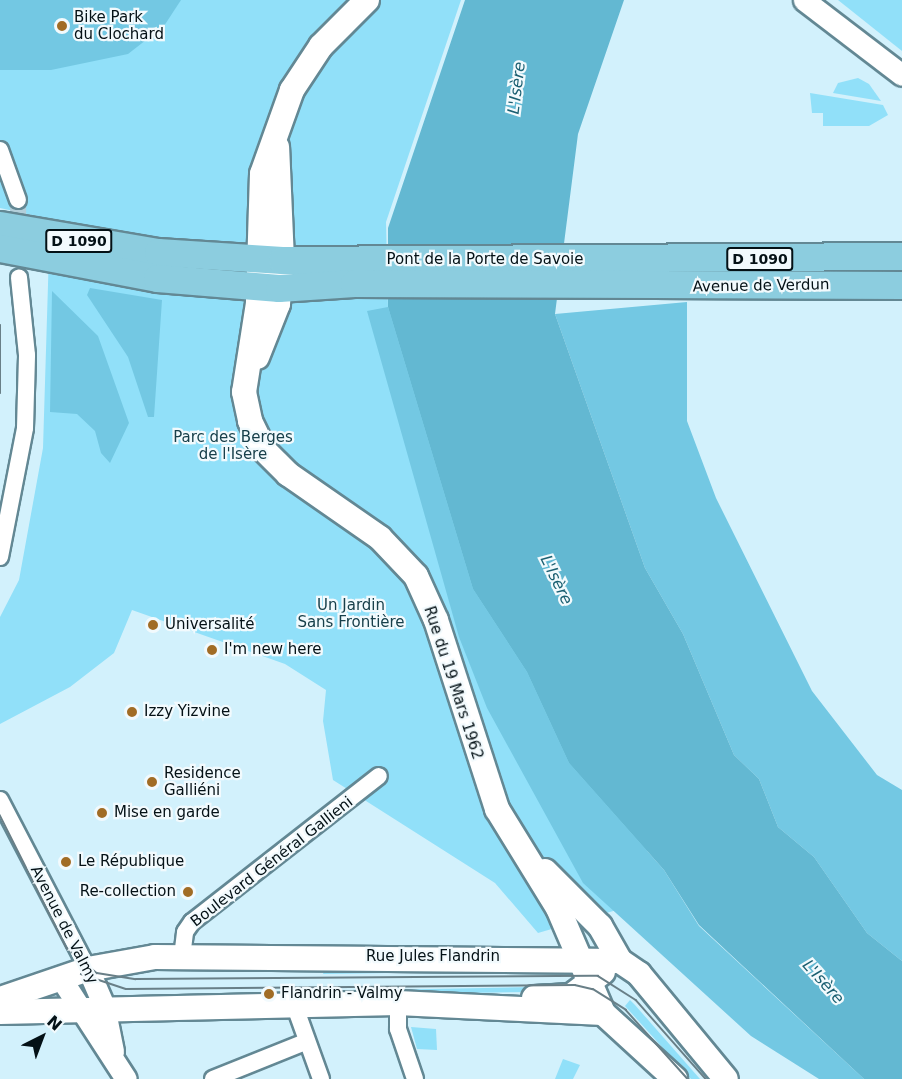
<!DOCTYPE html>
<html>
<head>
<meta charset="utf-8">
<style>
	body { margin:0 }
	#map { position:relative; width:902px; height:1079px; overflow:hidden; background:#d2f1fc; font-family:"DejaVu Sans",sans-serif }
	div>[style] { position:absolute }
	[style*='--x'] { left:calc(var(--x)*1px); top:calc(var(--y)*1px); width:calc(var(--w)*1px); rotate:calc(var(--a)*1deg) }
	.green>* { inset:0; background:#91e0f9 }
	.forest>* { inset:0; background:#73c8e3 }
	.water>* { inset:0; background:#63b8d2 }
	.minor-tunnel>* { height:16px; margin-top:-8px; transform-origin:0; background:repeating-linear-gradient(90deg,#b3cfda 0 16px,transparent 0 24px) }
	.roads { filter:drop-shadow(2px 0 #638894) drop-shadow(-2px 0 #638894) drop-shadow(0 2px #638894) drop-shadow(0 -2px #638894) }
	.minor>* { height:16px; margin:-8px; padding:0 8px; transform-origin:8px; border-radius:8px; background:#fff }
	.tertiary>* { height:21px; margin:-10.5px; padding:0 10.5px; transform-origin:10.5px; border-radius:10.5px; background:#fff }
	.secondary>* { height:24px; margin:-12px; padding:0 12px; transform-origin:12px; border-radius:12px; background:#fff }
	.primary>* { height:27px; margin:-13.5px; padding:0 13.5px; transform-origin:13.5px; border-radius:13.5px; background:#8ccddf }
	.tram>* { height:1.5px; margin:-0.75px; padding:0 0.75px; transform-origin:0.75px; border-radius:0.75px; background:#697f87 }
	.dots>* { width:16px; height:16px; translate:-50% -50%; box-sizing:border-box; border:3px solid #f2fafd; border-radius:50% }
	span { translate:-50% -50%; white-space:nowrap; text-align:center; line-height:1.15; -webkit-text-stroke:4.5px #f2fafd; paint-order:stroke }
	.shield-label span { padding:2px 4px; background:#f2fafd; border:2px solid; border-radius:4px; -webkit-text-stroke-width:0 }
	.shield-label { font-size:14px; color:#041116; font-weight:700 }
	.poi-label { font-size:15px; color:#041116 }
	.left { translate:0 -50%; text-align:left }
	.right { translate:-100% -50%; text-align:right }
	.street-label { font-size:15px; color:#041116 }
	.park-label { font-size:15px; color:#18404b }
	.water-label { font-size:16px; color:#1a5f71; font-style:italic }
	.north { position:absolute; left:12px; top:1007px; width:60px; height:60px; -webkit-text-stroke:4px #f2fafd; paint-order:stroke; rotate:42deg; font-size:16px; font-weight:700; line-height:24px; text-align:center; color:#041116 }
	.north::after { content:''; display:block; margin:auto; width:21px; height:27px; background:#041116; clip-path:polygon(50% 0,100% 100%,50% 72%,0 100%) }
</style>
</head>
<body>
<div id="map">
	<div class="green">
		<i style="clip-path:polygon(0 0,461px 0,386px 222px,388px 307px,668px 895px,538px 933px,495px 883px,333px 780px,323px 721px,326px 690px,285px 664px,132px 610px,114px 653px,70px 687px,0 724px,0 617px,19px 580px,43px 448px,50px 219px,0 208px)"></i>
		<i style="clip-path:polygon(838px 0,902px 0,902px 51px)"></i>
		<i style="clip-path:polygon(858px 78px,869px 84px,881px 101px,833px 93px,838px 83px)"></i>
		<i style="clip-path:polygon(810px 93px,883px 105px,888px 115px,869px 126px,823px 126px,823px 113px,812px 113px)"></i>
		<i style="clip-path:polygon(325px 969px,535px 971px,323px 974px)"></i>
		<i style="clip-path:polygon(534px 987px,534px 992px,324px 995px,325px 991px)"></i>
		<i style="clip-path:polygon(630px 1000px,635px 1005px,700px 1079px,691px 1079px,625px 1006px)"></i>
		<i style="clip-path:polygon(411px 1027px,436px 1029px,437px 1050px,417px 1049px)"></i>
		<i style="clip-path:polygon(563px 1059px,580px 1065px,573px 1079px,555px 1079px)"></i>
	</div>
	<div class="forest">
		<i style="clip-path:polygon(0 0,181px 0,164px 26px,128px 54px,51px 70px,0 70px)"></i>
		<i style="clip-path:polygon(90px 288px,162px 300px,154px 417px,148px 417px,128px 357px,87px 295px)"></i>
		<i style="clip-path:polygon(52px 291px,98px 336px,129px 423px,110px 463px,101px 453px,95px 431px,77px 414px,50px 412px)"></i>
		<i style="clip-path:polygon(687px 302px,687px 421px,716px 498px,812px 691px,877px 775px,902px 790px,902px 961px,867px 933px,814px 857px,778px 827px,759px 779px,734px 755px,683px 634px,645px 568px,555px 314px)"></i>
		<i style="clip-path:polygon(388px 307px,473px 589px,527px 672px,569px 763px,664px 870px,699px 926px,864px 1079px,819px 1079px,751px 1036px,583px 883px,487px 708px,459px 637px,367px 311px)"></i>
	</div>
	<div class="water">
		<i style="clip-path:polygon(465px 0,624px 0,578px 134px,555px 314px,645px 568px,683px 634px,734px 755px,759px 779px,778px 827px,814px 857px,867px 933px,902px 961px,902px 1079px,864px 1079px,699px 925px,664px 870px,569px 763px,527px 672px,473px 589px,388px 307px,388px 228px)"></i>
	</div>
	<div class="minor-tunnel">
		<i style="--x:18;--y:200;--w:77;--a:89.3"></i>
	</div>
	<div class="roads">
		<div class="minor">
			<i style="--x:0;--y:150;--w:53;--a:70.2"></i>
			<i style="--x:0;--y:557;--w:131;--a:-79"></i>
			<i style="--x:25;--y:428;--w:73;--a:-88.4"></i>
			<i style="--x:27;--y:355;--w:78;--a:-95.9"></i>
			<i style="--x:0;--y:800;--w:191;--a:62.5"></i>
			<i style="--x:182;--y:957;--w:25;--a:-83"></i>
			<i style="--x:185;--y:932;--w:12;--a:-55"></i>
			<i style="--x:192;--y:922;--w:237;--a:-38"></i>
			<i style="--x:398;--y:1003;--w:26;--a:90"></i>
			<i style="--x:398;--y:1029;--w:53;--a:71.2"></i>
			<i style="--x:294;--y:1004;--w:80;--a:70.2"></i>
			<i style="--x:213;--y:1079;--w:99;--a:-21.9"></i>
		</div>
		<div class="tertiary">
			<i style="--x:804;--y:0;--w:123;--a:37.4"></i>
			<i style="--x:88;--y:969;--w:40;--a:66.6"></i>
			<i style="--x:104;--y:1006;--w:46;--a:78.7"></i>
			<i style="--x:60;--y:977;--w:121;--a:57.1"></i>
		</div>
		<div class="secondary">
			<i style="--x:367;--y:0;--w:65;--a:135"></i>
			<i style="--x:321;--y:46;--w:53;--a:123.4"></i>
			<i style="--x:292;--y:90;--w:89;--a:109.7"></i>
			<i style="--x:262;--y:174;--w:129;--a:91.8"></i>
			<i style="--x:258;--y:303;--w:90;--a:98.9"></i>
			<i style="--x:244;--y:392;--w:30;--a:78"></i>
			<i style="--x:250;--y:421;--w:32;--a:64"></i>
			<i style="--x:264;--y:450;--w:34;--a:45"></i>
			<i style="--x:288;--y:474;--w:112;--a:34.8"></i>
			<i style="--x:380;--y:538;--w:52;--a:46.5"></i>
			<i style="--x:416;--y:576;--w:48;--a:65.6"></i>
			<i style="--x:436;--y:620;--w:199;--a:72.1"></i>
			<i style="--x:497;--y:809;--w:116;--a:58.4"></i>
			<i style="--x:558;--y:908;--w:114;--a:66.8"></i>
			<i style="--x:257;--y:357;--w:57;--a:-68.4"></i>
			<i style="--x:278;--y:304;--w:44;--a:-84.8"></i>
			<i style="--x:282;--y:260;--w:113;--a:-92.5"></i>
			<i style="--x:545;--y:871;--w:78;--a:45"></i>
			<i style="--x:600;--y:926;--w:40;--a:60.3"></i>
			<i style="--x:534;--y:998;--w:37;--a:-3"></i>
			<i style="--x:571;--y:996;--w:40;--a:-37"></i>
			<i style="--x:0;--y:999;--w:93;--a:-18.8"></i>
			<i style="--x:88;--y:969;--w:68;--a:-10.2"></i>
			<i style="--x:155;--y:957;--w:465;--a:0.5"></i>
			<i style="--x:620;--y:961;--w:23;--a:34"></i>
			<i style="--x:639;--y:974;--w:136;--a:50.4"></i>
			<i style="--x:0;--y:1012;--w:398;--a:-1.3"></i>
			<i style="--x:398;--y:1003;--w:205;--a:2.8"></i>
			<i style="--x:603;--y:1013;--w:98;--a:42.5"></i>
		</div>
		<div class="primary">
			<i style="--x:0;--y:225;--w:160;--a:9.7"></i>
			<i style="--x:158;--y:252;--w:124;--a:3.7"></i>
			<i style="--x:282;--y:260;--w:620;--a:-0.37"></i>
			<i style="--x:0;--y:248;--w:160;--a:10.8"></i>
			<i style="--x:157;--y:278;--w:122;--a:4.7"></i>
			<i style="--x:279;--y:288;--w:75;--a:-3.8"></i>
			<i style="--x:354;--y:283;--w:548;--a:0.21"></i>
		</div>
	</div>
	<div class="tram">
		<i style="--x:0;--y:325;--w:68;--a:90"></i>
		<i style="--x:0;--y:815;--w:149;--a:63.3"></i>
		<i style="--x:67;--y:948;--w:39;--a:40"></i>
		<i style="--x:97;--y:973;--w:39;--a:9"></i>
		<i style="--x:136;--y:979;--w:462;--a:-0.4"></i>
		<i style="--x:598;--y:976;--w:45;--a:32.3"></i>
		<i style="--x:636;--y:1000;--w:106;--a:48.5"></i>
		<i style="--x:81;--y:974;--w:47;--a:18.4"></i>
		<i style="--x:126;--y:989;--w:449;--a:-0.5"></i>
		<i style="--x:575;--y:985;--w:18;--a:13"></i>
		<i style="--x:593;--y:989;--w:39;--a:32"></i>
		<i style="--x:626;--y:1010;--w:93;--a:48.1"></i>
	</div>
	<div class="dots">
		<i style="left:62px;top:26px;background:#a16c25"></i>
		<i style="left:153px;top:625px;background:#a16c25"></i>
		<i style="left:212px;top:650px;background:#a16c25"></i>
		<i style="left:132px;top:712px;background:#a16c25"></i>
		<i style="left:152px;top:782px;background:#a16c25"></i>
		<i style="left:102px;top:813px;background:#a16c25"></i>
		<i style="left:66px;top:862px;background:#a16c25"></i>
		<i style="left:188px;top:892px;background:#a16c25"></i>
		<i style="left:269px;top:994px;background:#a16c25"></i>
	</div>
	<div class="shield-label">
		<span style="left:79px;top:241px">D 1090</span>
		<span style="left:760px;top:259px">D 1090</span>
	</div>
	<div class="poi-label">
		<span class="left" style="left:74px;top:26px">Bike Park<br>du Clochard</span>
		<span class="left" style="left:165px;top:625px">Universalité</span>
		<span class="left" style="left:224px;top:650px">I'm new here</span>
		<span class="left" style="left:144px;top:712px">Izzy Yizvine</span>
		<span class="left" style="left:164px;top:782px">Residence<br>Galliéni</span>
		<span class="left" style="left:114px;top:813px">Mise en garde</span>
		<span class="left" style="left:78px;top:862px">Le République</span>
		<span class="right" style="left:176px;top:892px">Re-collection</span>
		<span class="left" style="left:281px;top:994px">Flandrin - Valmy</span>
	</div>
	<div class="street-label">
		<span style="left:485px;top:260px">Pont de la Porte de Savoie</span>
		<span style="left:761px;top:286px;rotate:-1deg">Avenue de Verdun</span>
		<span style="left:453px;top:683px;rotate:72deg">Rue du 19 Mars 1962</span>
		<span style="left:272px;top:862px;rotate:-38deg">Boulevard Général Gallieni</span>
		<span style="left:64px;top:925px;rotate:63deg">Avenue de Valmy</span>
		<span style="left:433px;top:957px">Rue Jules Flandrin</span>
	</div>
	<div class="park-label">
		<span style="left:233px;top:446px">Parc des Berges<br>de l'Isère</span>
		<span style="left:351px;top:614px">Un Jardin<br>Sans Frontière</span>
	</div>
	<div class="water-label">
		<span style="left:517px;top:88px;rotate:-83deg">L'Isère</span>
		<span style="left:556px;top:580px;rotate:64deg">L'Isère</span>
		<span style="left:823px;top:982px;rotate:48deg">L'Isère</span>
	</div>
	<div class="north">N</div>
</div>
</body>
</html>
